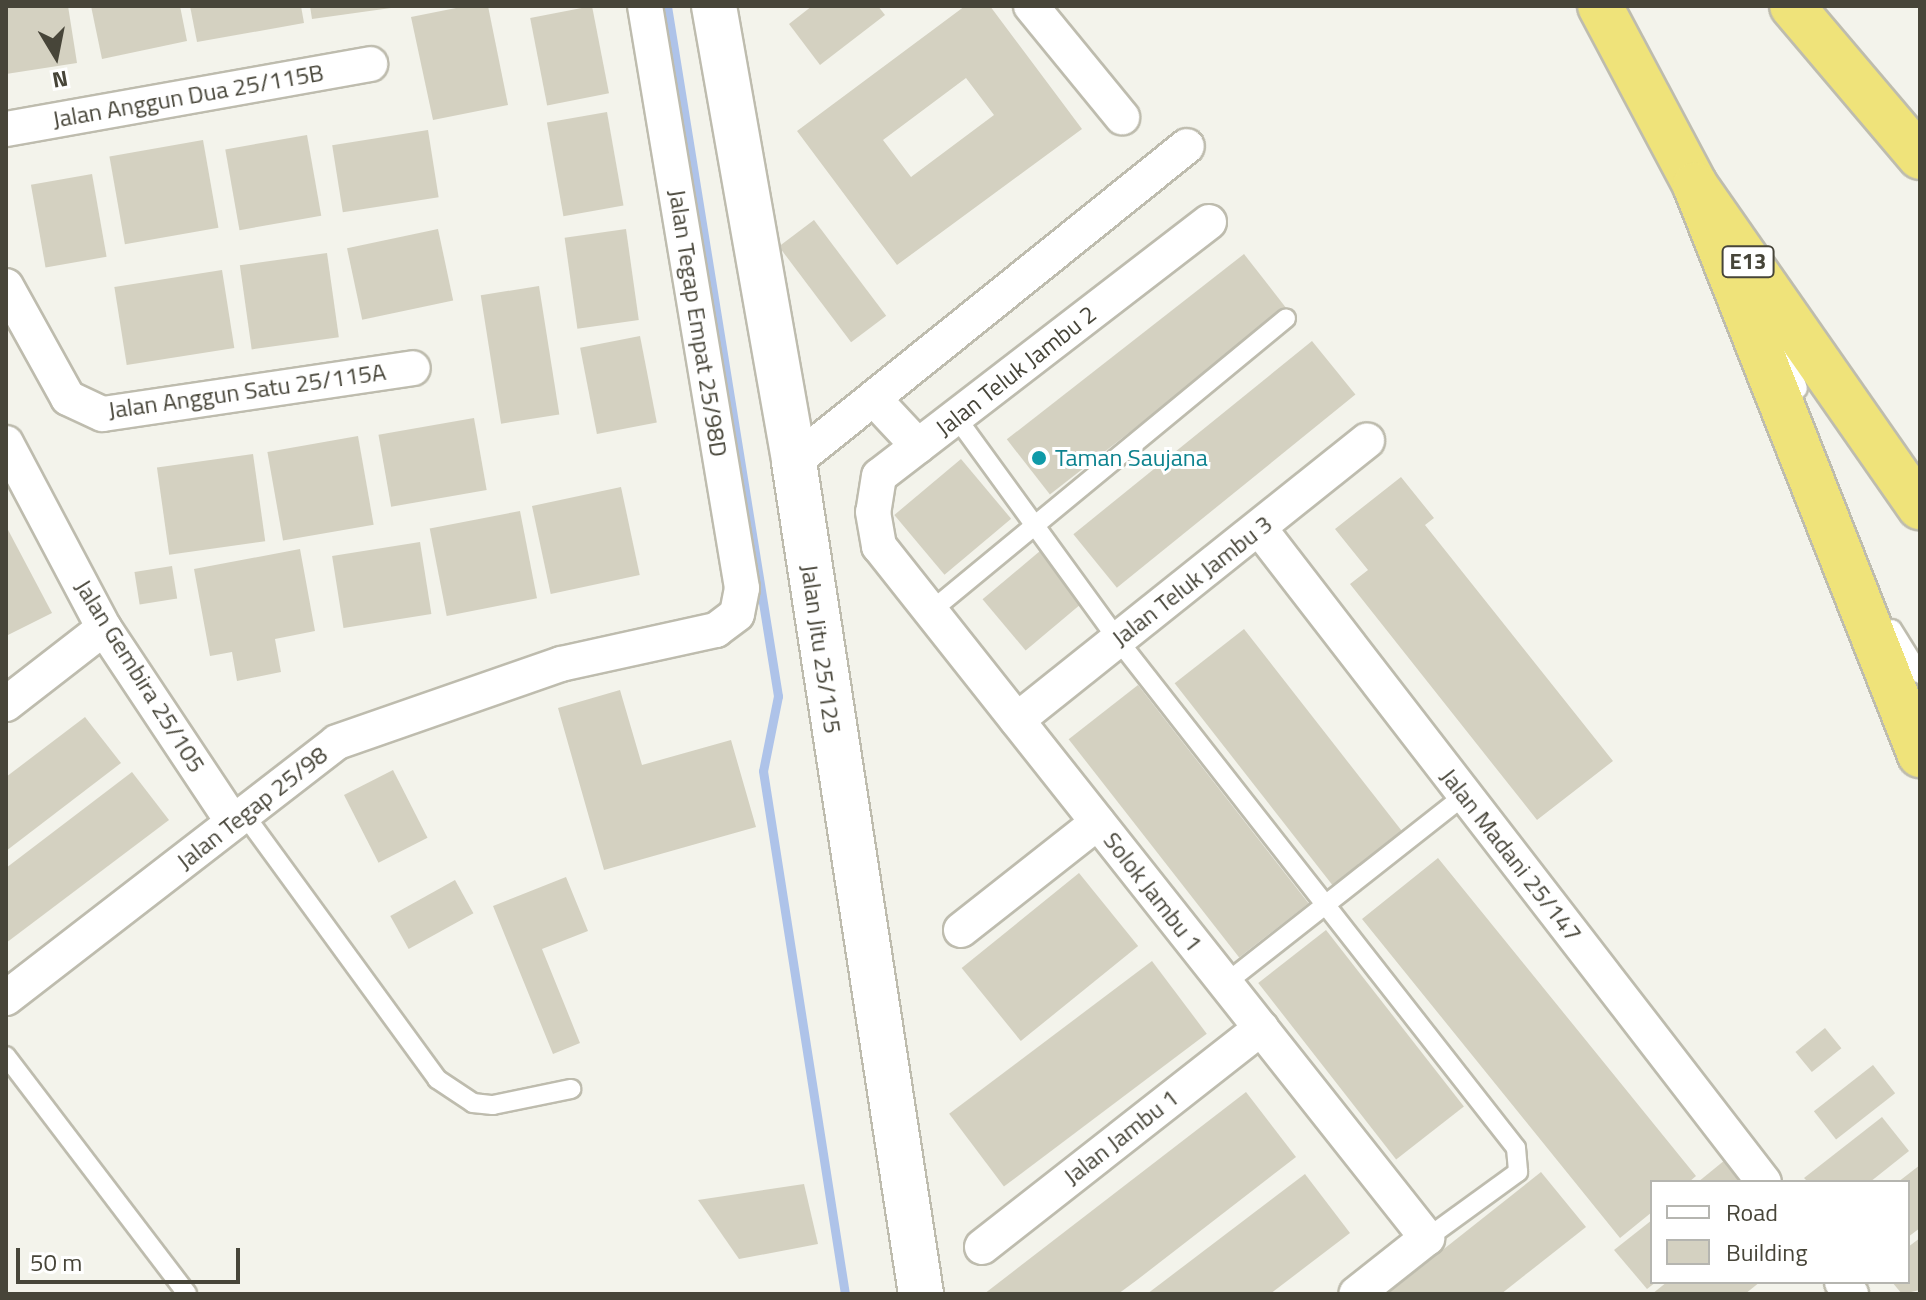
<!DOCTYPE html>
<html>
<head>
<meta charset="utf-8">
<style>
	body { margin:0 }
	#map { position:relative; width:1926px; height:1300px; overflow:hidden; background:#f3f3eb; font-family:"Titillium Web",sans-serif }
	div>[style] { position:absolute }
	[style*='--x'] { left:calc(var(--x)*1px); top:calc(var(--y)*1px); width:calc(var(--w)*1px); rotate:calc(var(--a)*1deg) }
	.stream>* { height:9px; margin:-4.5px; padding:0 4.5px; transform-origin:4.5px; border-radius:4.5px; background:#aec3e9 }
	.building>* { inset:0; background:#d4d1c1; transform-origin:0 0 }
	.roads { filter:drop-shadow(2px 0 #bebcae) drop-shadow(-2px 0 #bebcae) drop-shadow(0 2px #bebcae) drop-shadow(0 -2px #bebcae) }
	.service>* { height:18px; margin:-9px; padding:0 9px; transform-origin:9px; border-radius:9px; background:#fff }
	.minor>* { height:34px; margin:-17px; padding:0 17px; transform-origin:17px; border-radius:17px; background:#fff }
	.tertiary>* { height:44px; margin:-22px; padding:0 22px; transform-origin:22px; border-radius:22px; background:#fff }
	.motorway>* { height:44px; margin:-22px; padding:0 22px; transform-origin:22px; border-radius:22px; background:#efe37a }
	.dots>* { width:22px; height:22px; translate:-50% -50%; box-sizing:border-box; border:4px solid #fff; border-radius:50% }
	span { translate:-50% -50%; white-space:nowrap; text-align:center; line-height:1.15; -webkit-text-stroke:6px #fff; paint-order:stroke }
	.shield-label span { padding:2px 6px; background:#fff; border:2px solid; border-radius:6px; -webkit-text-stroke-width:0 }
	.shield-label { font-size:22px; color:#474539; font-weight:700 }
	.street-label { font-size:24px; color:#474539 }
	.culture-label { font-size:24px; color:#0d838f }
	.left { translate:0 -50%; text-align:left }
	.frame { position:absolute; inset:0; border:8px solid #474539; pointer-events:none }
	.legend { position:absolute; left:1650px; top:1180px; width:260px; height:104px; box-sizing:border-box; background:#fff; border:2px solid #b5b5b0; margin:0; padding:10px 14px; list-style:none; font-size:24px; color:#474539 }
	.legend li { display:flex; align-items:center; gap:16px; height:40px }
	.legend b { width:40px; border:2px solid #b5b5b0 }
	.north { position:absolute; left:16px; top:16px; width:80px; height:80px; -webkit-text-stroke:6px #fff; paint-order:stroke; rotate:170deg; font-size:22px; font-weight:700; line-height:32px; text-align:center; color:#474539 }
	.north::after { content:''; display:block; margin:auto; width:28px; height:36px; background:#474539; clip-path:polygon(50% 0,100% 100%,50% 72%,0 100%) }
	.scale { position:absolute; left:16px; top:1248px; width:224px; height:36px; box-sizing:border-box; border:4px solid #474539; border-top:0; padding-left:10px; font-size:24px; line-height:28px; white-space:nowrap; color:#474539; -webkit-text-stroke:6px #fff; paint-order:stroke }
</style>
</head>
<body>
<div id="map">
	<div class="stream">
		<i style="--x:667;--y:6;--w:699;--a:80.86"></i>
		<i style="--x:778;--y:696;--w:76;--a:101.3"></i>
		<i style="--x:763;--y:771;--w:529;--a:81.09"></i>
	</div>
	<div class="building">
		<i style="clip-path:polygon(6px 6px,68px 6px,77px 63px,6px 74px)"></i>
		<i style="clip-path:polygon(91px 6px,180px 6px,187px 41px,102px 59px)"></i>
		<i style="clip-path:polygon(190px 6px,301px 6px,304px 23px,197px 42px)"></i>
		<i style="clip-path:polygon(310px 6px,391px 6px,391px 8px,312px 19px)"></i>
		<i style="clip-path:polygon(466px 6px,488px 6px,508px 105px,433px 120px,411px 17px)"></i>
		<i style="left:592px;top:6px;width:89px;height:63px;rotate:79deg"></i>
		<i style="clip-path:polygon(812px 6px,878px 6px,885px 15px,820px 65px,789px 24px)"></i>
		<i style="clip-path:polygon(evenodd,965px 6px,990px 6px,1082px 129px,897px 265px,797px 131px,965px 6px,966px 78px,994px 115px,911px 177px,883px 140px,966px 78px)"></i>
		<i style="left:607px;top:112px;width:95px;height:61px;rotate:80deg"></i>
		<i style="left:428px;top:130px;width:68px;height:97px;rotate:81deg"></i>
		<i style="left:307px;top:135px;width:82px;height:83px;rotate:80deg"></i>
		<i style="left:203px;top:140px;width:89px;height:95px;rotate:80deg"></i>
		<i style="left:92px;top:174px;width:84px;height:62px;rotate:80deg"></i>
		<i style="left:814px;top:220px;width:120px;height:44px;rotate:53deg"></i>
		<i style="left:438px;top:229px;width:73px;height:93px;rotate:78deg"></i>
		<i style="left:626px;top:229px;width:92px;height:62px;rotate:82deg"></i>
		<i style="left:327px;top:253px;width:85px;height:88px;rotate:82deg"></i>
		<i style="left:1244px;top:254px;width:70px;height:301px;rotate:52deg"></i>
		<i style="left:222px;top:270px;width:79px;height:109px;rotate:81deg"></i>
		<i style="left:539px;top:286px;width:130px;height:59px;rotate:81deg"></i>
		<i style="left:640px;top:336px;width:88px;height:61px;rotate:79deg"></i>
		<i style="left:1312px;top:341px;width:69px;height:307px;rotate:51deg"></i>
		<i style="left:474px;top:418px;width:73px;height:97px;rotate:80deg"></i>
		<i style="left:358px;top:436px;width:90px;height:92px;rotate:80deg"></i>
		<i style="left:253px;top:454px;width:88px;height:97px;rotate:82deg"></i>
		<i style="left:961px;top:459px;width:78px;height:87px;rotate:50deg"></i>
		<i style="clip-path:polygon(1401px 477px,1434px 518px,1425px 525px,1613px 761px,1537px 820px,1350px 584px,1368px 570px,1335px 529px)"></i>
		<i style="left:621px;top:487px;width:90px;height:91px;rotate:78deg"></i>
		<i style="left:520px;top:511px;width:89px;height:92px;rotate:79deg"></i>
		<i style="clip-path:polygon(6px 526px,52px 613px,6px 636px)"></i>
		<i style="left:420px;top:542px;width:73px;height:89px;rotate:81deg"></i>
		<i style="clip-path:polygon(300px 549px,315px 631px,275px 639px,281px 672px,237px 681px,232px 652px,210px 656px,194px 569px)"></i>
		<i style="left:1040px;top:551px;width:67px;height:75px;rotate:50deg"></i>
		<i style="left:172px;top:566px;width:33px;height:38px;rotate:81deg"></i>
		<i style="left:1244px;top:629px;width:259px;height:88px;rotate:52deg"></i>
		<i style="left:1138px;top:685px;width:277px;height:88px;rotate:52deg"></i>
		<i style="clip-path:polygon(620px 690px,642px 765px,731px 740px,756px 827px,604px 870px,558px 708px)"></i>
		<i style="clip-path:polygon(85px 717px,121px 763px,6px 851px,6px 777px)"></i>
		<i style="left:393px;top:770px;width:76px;height:55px;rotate:63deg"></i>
		<i style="clip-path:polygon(132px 772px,169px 820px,6px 943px,6px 868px)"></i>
		<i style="clip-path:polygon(1438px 858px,1696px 1176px,1689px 1182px,1652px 1182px,1652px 1212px,1620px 1238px,1362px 919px)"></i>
		<i style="left:1079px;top:873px;width:94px;height:151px;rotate:51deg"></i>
		<i style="clip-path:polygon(566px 877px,588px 931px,542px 949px,580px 1043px,553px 1054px,493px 906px)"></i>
		<i style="left:455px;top:880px;width:38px;height:74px;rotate:61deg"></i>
		<i style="left:1326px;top:930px;width:224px;height:86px;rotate:52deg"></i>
		<i style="left:1152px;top:961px;width:91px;height:254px;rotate:53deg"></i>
		<i style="left:1825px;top:1028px;width:26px;height:38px;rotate:51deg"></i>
		<i style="left:1873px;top:1065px;width:36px;height:75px;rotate:52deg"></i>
		<i style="clip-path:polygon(1246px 1092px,1296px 1157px,1137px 1280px,1118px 1294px,984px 1294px)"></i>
		<i style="clip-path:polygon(1882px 1117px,1909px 1151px,1870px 1182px,1808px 1182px,1804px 1178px)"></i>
		<i style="clip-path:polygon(1725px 1160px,1743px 1182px,1698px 1182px)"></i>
		<i style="clip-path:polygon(1920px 1165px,1920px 1228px,1908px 1237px,1908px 1182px,1898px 1182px)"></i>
		<i style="clip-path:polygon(1541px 1172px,1586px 1227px,1501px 1294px,1387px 1294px)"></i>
		<i style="clip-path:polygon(1305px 1174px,1350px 1233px,1270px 1294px,1147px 1294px)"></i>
		<i style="clip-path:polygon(804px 1184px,818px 1244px,739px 1259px,698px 1200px)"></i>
		<i style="clip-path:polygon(1652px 1220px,1656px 1282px,1647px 1289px,1614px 1250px)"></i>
		<i style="clip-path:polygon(1920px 1238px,1920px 1290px,1902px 1294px,1892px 1282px,1908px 1282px,1908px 1247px)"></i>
		<i style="clip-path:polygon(1667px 1282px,1760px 1282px,1745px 1294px,1652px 1294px)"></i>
	</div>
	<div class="roads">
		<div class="service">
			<i style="--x:1778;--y:330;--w:62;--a:71.3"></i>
			<i style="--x:956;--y:417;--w:276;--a:54"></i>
			<i style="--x:1118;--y:640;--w:645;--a:51.92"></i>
			<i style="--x:1516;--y:1148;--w:24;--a:85"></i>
			<i style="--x:1518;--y:1172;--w:112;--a:144"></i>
			<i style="--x:931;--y:611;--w:460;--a:-39.5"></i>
			<i style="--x:1892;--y:629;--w:53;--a:58.1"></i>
			<i style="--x:244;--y:814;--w:328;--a:53.9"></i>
			<i style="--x:437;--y:1079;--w:43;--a:33.7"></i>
			<i style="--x:473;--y:1103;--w:20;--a:6"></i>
			<i style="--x:493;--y:1105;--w:80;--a:-11.6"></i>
			<i style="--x:1226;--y:983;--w:304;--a:-38.2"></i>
			<i style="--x:6;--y:1056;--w:299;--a:52.7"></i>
		</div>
		<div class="minor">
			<i style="--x:1031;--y:6;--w:144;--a:50.7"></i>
			<i style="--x:6;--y:129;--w:370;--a:-10.1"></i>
			<i style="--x:1209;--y:222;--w:416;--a:142.4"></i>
			<i style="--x:879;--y:476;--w:36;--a:99"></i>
			<i style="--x:873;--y:512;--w:35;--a:80"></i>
			<i style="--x:879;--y:546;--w:883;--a:51.62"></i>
			<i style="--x:1427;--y:1238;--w:90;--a:141.7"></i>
			<i style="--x:6;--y:286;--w:128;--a:61"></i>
			<i style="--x:68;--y:398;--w:38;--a:25"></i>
			<i style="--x:103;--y:414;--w:313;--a:-8.4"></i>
			<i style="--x:875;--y:400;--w:63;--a:46.9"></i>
			<i style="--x:6;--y:443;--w:209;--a:62.1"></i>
			<i style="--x:104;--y:628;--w:233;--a:56.4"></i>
			<i style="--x:794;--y:462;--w:504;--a:-38.8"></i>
			<i style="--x:1259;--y:528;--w:826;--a:52.33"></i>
			<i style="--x:6;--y:704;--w:124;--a:-37.8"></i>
			<i style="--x:1017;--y:720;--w:448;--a:-38.6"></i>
			<i style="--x:961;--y:930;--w:174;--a:-38.2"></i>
			<i style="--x:6;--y:998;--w:418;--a:-37.7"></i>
			<i style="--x:337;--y:742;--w:237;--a:-19.2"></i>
			<i style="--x:561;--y:664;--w:159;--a:-12.4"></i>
			<i style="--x:716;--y:630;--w:26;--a:-37"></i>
			<i style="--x:737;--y:614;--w:26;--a:-79"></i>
			<i style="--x:742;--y:588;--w:590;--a:-99.46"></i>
			<i style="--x:982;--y:1247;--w:355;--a:-38.1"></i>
			<i style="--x:1842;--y:1282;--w:15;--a:53"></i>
		</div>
		<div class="tertiary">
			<i style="--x:714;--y:6;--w:463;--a:80"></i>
			<i style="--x:794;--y:462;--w:842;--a:81.32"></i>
		</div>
		<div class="motorway">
			<i style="--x:1600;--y:6;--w:203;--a:62"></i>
			<i style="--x:1695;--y:185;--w:393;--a:55.1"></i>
			<i style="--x:1792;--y:6;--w:198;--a:49.7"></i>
			<i style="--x:1695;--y:185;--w:613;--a:68.46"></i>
		</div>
	</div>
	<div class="dots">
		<i style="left:1039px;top:458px;background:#0f9aa8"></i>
	</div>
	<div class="shield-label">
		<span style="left:1748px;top:262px">E13</span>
	</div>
	<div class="street-label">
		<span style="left:188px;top:96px;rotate:-10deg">Jalan Anggun Dua 25/115B</span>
		<span style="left:698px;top:323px;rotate:81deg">Jalan Tegap Empat 25/98D</span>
		<span style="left:1016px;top:371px;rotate:-38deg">Jalan Teluk Jambu 2</span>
		<span style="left:247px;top:391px;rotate:-8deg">Jalan Anggun Satu 25/115A</span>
		<span style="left:1192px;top:581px;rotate:-38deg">Jalan Teluk Jambu 3</span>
		<span style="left:821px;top:649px;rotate:82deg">Jalan Jitu 25/125</span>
		<span style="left:140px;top:676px;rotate:58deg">Jalan Gembira 25/105</span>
		<span style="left:252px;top:808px;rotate:-38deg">Jalan Tegap 25/98</span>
		<span style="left:1511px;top:855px;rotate:52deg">Jalan Madani 25/147</span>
		<span style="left:1153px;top:892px;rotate:52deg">Solok Jambu 1</span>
		<span style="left:1121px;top:1137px;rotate:-38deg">Jalan Jambu 1</span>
	</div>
	<div class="culture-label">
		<span class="left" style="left:1055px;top:458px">Taman Saujana</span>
	</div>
	<div class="frame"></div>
	<ul class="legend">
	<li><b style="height:10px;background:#fff"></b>Road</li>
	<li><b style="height:22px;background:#d4d1c1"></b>Building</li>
	</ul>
	<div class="north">N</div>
	<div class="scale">50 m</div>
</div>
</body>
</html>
